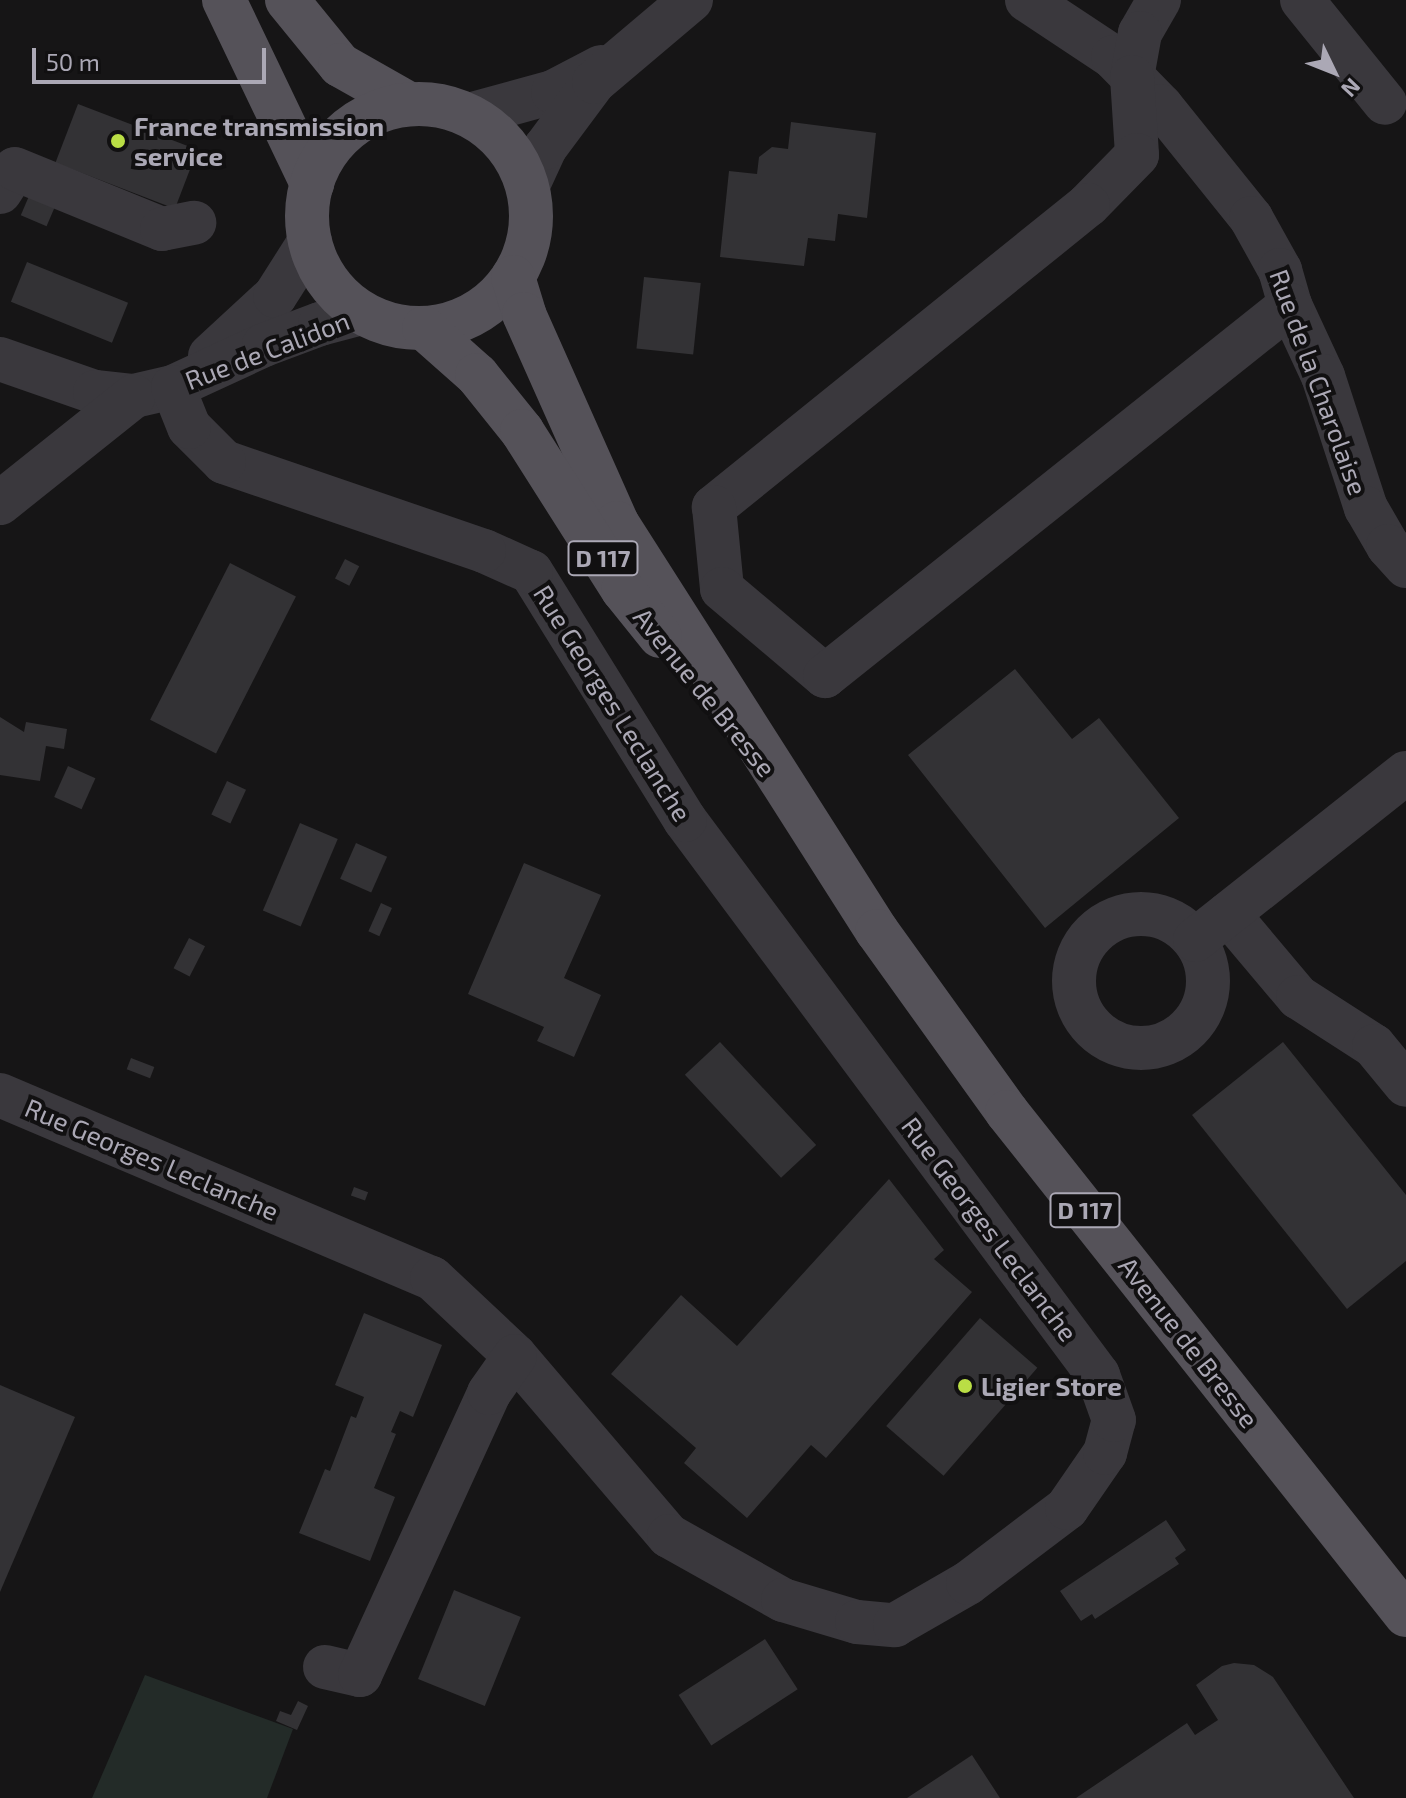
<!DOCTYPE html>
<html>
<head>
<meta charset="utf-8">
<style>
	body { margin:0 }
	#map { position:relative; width:1406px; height:1798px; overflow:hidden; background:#161516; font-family:"Exo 2",sans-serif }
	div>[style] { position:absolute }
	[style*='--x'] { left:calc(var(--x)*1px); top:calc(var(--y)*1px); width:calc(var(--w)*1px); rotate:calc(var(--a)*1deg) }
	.green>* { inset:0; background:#232b28 }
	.building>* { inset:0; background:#333235; transform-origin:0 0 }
	.minor>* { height:44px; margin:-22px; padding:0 22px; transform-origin:22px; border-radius:22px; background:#3a383d }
	.minor>.ring { margin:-22px; padding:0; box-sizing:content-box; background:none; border:44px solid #3a383d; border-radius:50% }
	.major>* { height:44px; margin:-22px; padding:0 22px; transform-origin:22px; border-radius:22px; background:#555259 }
	.major>.ring { margin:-22px; padding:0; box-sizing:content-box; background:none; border:44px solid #555259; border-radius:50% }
	.dots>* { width:22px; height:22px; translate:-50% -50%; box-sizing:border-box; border:4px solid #111011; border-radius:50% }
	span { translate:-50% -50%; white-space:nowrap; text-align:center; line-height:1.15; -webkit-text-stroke:8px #111011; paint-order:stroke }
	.shield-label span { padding:2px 6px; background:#111011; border:2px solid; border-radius:6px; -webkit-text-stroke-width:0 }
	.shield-label { font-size:24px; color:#aba8b5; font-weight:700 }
	.poi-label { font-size:26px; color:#aba8b5; font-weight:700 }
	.left { translate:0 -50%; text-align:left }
	.street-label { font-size:26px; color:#aba8b5 }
	.north { position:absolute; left:1294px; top:32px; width:80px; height:80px; -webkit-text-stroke:6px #111011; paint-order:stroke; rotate:133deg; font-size:22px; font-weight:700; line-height:32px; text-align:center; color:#aba8b5 }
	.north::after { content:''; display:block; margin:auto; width:28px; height:36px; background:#aba8b5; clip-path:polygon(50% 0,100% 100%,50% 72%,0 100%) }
	.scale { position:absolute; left:32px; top:48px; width:234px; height:36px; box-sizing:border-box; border:4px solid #aba8b5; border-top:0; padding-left:10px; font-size:24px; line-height:28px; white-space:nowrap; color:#aba8b5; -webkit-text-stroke:6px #111011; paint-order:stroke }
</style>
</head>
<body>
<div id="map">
	<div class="green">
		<i style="clip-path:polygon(145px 1675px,293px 1729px,267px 1798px,92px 1798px)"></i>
	</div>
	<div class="building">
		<i style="left:78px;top:104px;width:128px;height:63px;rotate:21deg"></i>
		<i style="clip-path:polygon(791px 122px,876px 133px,867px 218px,838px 214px,835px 241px,808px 238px,804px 266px,720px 257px,729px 171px,757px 174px,759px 157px,772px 147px,788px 149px)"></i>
		<i style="left:29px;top:196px;width:28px;height:21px;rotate:23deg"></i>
		<i style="left:27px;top:262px;width:109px;height:43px;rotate:22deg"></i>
		<i style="left:644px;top:277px;width:57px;height:72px;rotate:6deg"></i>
		<i style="left:345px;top:559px;width:16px;height:22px;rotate:27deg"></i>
		<i style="left:230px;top:563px;width:74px;height:176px;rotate:27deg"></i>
		<i style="clip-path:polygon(1015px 669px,1072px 739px,1099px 718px,1179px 818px,1045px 928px,908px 755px)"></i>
		<i style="clip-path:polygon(0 717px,24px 732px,26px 722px,67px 729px,64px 749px,46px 746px,40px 781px,0 775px)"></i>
		<i style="left:68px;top:766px;width:30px;height:34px;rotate:24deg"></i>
		<i style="left:227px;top:781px;width:21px;height:37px;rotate:25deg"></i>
		<i style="left:300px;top:823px;width:41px;height:95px;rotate:23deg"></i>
		<i style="left:356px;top:843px;width:34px;height:39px;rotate:24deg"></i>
		<i style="clip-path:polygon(524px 863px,601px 895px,564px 978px,601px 995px,574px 1057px,537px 1041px,544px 1027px,468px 994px)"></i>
		<i style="left:381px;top:903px;width:12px;height:31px;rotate:24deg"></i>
		<i style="left:189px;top:938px;width:18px;height:34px;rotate:27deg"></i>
		<i style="left:720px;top:1042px;width:141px;height:48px;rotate:47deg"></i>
		<i style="clip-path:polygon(1283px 1042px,1406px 1195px,1406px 1261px,1347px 1309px,1192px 1115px)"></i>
		<i style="left:131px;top:1058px;width:25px;height:12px;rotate:21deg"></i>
		<i style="clip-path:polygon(889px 1179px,944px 1250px,934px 1259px,972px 1292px,826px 1458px,811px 1445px,747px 1518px,684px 1463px,696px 1448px,611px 1374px,681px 1295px,737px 1346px)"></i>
		<i style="left:354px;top:1187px;width:15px;height:9px;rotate:20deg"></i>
		<i style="clip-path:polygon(364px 1313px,442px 1345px,413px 1417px,400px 1411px,391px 1432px,396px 1434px,374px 1488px,395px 1497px,370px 1561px,299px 1533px,325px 1469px,330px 1471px,351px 1416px,356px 1418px,364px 1397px,335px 1385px)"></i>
		<i style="left:980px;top:1318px;width:76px;height:143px;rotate:41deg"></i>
		<i style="clip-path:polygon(0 1385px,75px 1417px,0 1592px)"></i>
		<i style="clip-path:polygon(1166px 1520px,1186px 1550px,1175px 1558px,1179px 1564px,1095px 1619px,1092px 1614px,1081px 1621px,1060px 1591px)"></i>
		<i style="left:454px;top:1590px;width:72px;height:96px;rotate:22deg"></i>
		<i style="left:765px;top:1639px;width:60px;height:103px;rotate:57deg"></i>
		<i style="clip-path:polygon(1234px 1663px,1254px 1665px,1273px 1677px,1354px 1798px,1076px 1798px,1187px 1723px,1195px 1735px,1218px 1720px,1196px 1685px,1222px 1666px)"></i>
		<i style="clip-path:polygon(298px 1701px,308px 1706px,297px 1730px,276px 1721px,280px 1711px,291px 1715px)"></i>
		<i style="clip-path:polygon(972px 1755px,1000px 1798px,907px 1798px,948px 1771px)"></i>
	</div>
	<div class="minor">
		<i style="--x:1027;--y:0;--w:103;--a:33.5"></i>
		<i style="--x:1113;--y:57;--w:69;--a:45.6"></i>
		<i style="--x:1161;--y:106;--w:144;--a:51.2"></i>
		<i style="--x:1251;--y:218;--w:60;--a:60.9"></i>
		<i style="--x:1280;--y:270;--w:36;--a:74"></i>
		<i style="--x:1290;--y:305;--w:78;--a:65.1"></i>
		<i style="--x:1323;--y:376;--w:139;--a:72"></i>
		<i style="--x:1366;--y:508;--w:44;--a:59.9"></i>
		<i style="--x:1388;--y:546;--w:27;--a:48"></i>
		<i style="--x:1159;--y:0;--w:38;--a:120"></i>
		<i style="--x:1140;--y:33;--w:45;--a:100.3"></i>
		<i style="--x:1132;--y:77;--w:78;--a:86.3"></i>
		<i style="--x:1137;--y:155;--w:70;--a:134.4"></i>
		<i style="--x:1088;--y:205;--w:481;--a:141.1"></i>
		<i style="--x:714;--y:507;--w:82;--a:84.4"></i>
		<i style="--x:722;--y:589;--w:135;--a:40.2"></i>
		<i style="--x:825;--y:676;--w:595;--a:-38.58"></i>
		<i style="--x:1302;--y:0;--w:132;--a:51.1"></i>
		<i style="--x:469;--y:115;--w:87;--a:-15.3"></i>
		<i style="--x:553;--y:92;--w:54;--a:-27.5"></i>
		<i style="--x:528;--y:185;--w:41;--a:-65.3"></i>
		<i style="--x:545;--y:148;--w:82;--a:-53.4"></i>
		<i style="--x:594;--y:82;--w:127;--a:-40.2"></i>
		<i style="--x:0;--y:192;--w:27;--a:-57"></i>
		<i style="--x:15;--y:169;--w:159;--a:22.2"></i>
		<i style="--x:162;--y:229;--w:33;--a:-11"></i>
		<i style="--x:210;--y:356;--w:88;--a:-42.7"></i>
		<i style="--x:275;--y:296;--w:65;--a:-57.5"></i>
		<i style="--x:0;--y:359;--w:101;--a:19.2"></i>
		<i style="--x:95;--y:392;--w:39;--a:6"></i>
		<i style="--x:134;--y:396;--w:40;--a:-13"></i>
		<i style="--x:173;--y:387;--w:100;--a:-24.8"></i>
		<i style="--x:264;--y:345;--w:60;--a:-20.6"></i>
		<i style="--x:320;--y:324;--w:43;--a:-14.7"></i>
		<i style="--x:0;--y:503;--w:171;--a:-38.6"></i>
		<i style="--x:1228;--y:914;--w:109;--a:49.9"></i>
		<i style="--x:1298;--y:997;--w:90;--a:32.8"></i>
		<i style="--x:1374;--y:1046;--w:50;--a:50.6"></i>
		<i class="ring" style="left:1074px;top:914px;width:90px;height:90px"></i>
		<i style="--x:1195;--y:940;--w:269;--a:-38.4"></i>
		<i style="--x:0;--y:1095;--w:469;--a:23"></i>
		<i style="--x:432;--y:1278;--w:114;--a:43.2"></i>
		<i style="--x:515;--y:1356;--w:237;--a:49.5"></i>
		<i style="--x:669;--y:1536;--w:131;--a:29.3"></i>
		<i style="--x:783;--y:1600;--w:77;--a:16.6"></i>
		<i style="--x:857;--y:1622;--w:38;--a:5"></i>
		<i style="--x:895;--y:1625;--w:84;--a:-29.9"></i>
		<i style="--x:968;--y:1583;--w:124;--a:-37.1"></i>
		<i style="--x:1067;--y:1508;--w:67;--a:-55.4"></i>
		<i style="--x:1105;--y:1453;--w:34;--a:-75"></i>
		<i style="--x:1114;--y:1420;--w:48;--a:-109.6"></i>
		<i style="--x:1098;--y:1375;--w:692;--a:-126.65"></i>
		<i style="--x:685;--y:820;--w:292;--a:-121.8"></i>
		<i style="--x:531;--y:572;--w:51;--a:-155.9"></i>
		<i style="--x:484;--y:551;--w:275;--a:-161.1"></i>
		<i style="--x:224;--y:462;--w:49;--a:-135"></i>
		<i style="--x:189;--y:427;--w:43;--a:-111.8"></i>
		<i style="--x:325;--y:1667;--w:36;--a:13"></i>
		<i style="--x:360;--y:1675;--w:310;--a:-65.4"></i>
		<i style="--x:489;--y:1393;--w:45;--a:-54.9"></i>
	</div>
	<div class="major">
		<i style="--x:224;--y:0;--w:204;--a:64.4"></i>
		<i style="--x:287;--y:0;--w:84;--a:50.8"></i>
		<i style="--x:340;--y:65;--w:79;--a:29.5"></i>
		<i class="ring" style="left:307px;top:104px;width:180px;height:180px"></i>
		<i style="--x:513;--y:277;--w:39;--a:73"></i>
		<i style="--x:524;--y:314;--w:229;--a:66"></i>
		<i style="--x:617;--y:523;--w:484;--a:57.5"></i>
		<i style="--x:877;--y:931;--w:223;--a:54.3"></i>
		<i style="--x:1007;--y:1112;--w:642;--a:51.58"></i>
		<i style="--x:424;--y:328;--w:71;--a:41.6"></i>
		<i style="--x:477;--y:375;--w:72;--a:51.2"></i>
		<i style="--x:522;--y:431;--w:188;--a:57.6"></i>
		<i style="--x:623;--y:590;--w:59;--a:51.2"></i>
	</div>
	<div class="dots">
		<i style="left:118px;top:141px;background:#bade45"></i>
		<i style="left:965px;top:1386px;background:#bade45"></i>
	</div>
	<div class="shield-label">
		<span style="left:603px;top:558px">D 117</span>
		<span style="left:1085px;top:1210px">D 117</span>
	</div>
	<div class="poi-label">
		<span class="left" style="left:134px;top:141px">France transmission<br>service</span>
		<span class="left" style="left:981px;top:1386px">Ligier Store</span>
	</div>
	<div class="street-label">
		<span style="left:267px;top:350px;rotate:-21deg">Rue de Calidon</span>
		<span style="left:1319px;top:382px;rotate:70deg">Rue de la Charolaise</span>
		<span style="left:705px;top:692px;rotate:51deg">Avenue de Bresse</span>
		<span style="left:613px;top:703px;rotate:58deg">Rue Georges Leclanche</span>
		<span style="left:152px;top:1159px;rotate:23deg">Rue Georges Leclanche</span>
		<span style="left:990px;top:1229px;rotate:53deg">Rue Georges Leclanche</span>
		<span style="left:1189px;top:1342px;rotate:52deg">Avenue de Bresse</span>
	</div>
	<div class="north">N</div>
	<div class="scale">50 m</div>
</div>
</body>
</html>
